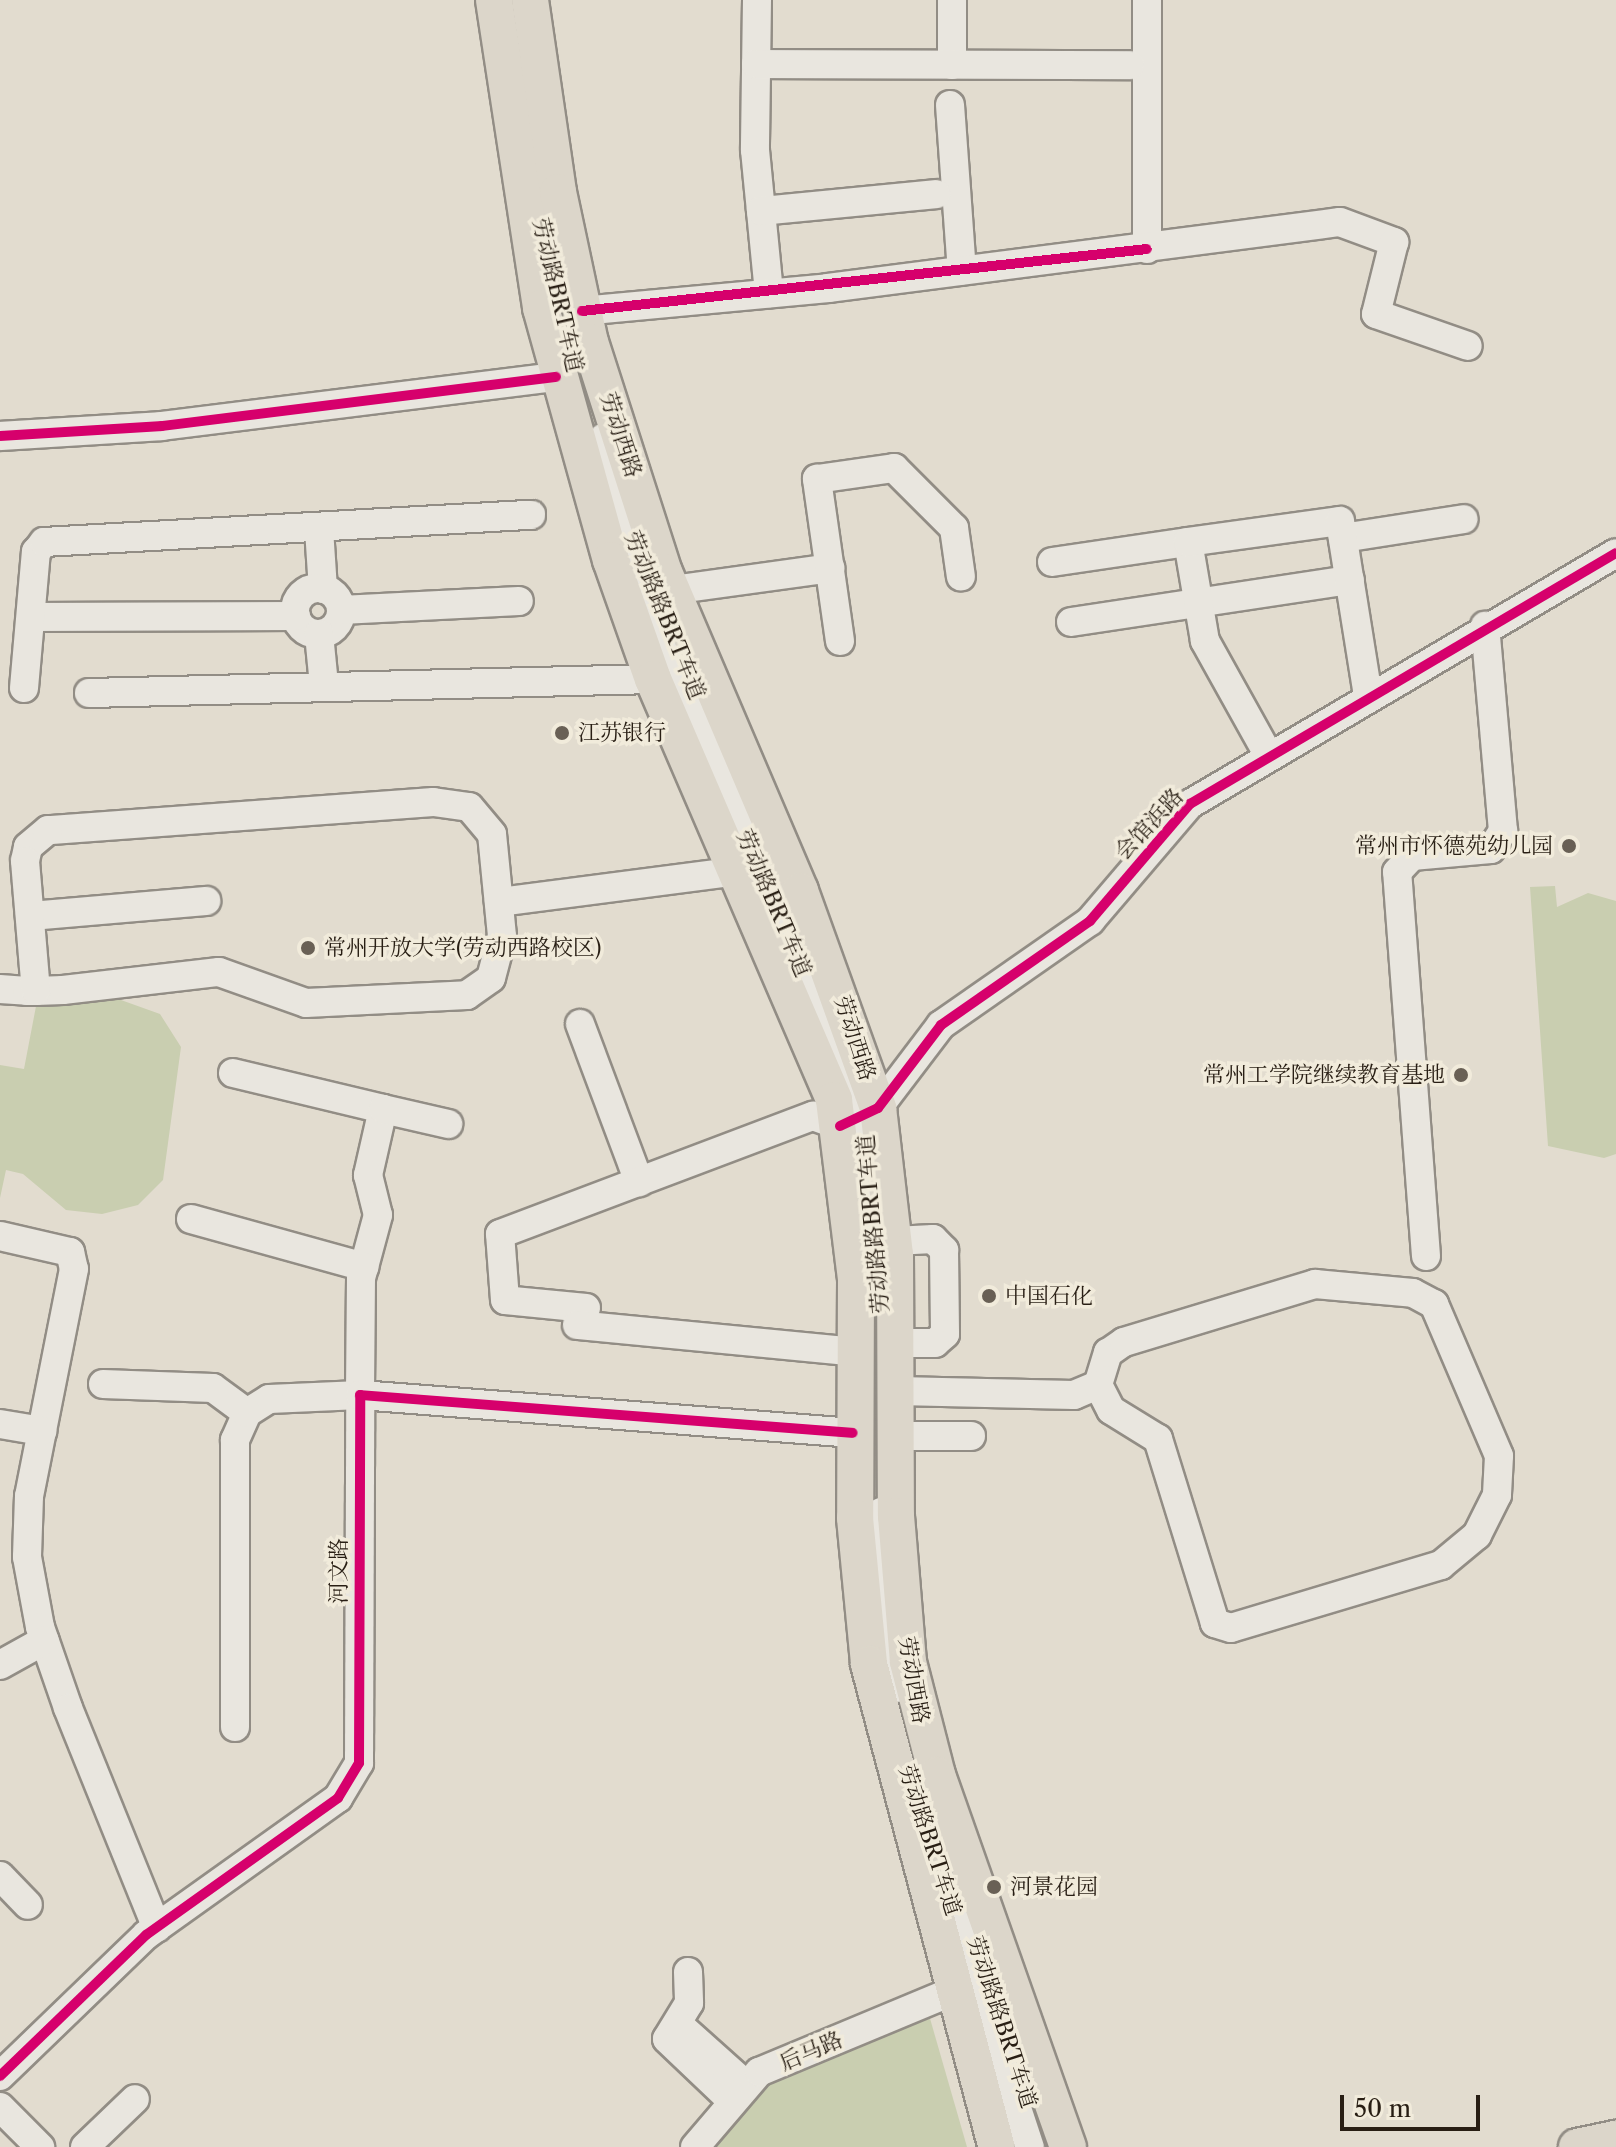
<!DOCTYPE html>
<html>
<head>
<meta charset="utf-8">
<style>
	body { margin:0 }
	#map { position:relative; width:1616px; height:2147px; overflow:hidden; background:#e2dccf; font-family:"Libre Caslon Text","Noto Serif SC",serif }
	div>[style] { position:absolute }
	[style*='--x'] { left:calc(var(--x)*1px); top:calc(var(--y)*1px); width:calc(var(--w)*1px); rotate:calc(var(--a)*1deg) }
	.green>* { inset:0; background:#c9ceb0 }
	.roads { filter:drop-shadow(2px 0 #928d85) drop-shadow(-2px 0 #928d85) drop-shadow(0 2px #928d85) drop-shadow(0 -2px #928d85) }
	.minor>* { height:28px; margin:-14px; padding:0 14px; transform-origin:14px; border-radius:14px; background:#e9e6df }
	.minor>.ring { margin:-14px; padding:0; box-sizing:content-box; background:none; border:28px solid #e9e6df; border-radius:50% }
	.major>* { height:36px; margin:-18px; padding:0 18px; transform-origin:18px; border-radius:18px; background:#dcd6ca }
	.cycleway>* { height:10px; margin:-5px; padding:0 5px; transform-origin:5px; border-radius:5px; background:#d6006c }
	.dots>* { width:22px; height:22px; translate:-50% -50%; box-sizing:border-box; border:4px solid #f1ebdb; border-radius:50% }
	span { translate:-50% -50%; white-space:nowrap; text-align:center; line-height:1.15; -webkit-text-stroke:7px #f1ebdb; paint-order:stroke }
	.street-label { font-size:22px; color:#281e14 }
	.poi-label { font-size:22px; color:#281e14 }
	.left { translate:0 -50%; text-align:left }
	.right { translate:-100% -50%; text-align:right }
	.scale { position:absolute; left:1340px; top:2095px; width:140px; height:36px; box-sizing:border-box; border:4px solid #281e14; border-top:0; padding-left:10px; font-size:24px; line-height:28px; white-space:nowrap; color:#281e14; -webkit-text-stroke:6px #f1ebdb; paint-order:stroke }
</style>
</head>
<body>
<div id="map">
	<div class="green">
		<i style="clip-path:polygon(1555px 886px,1557px 907px,1588px 893px,1616px 901px,1616px 1154px,1604px 1158px,1548px 1146px,1530px 887px)"></i>
		<i style="clip-path:polygon(107px 995px,160px 1014px,181px 1047px,163px 1180px,138px 1205px,102px 1214px,66px 1210px,23px 1174px,6px 1170px,0 1198px,0 1065px,24px 1069px,37px 1001px,57px 1006px)"></i>
		<i style="clip-path:polygon(929px 2015px,967px 2147px,714px 2147px,769px 2081px)"></i>
	</div>
	<div class="roads">
		<div class="minor">
			<i style="--x:757;--y:0;--w:150;--a:90.8"></i>
			<i style="--x:755;--y:150;--w:144;--a:84.4"></i>
			<i style="--x:952;--y:0;--w:65;--a:90"></i>
			<i style="--x:1147;--y:0;--w:249;--a:90"></i>
			<i style="--x:756;--y:64;--w:374;--a:0.2"></i>
			<i style="--x:950;--y:105;--w:166;--a:85.9"></i>
			<i style="--x:761;--y:211;--w:176;--a:-5.5"></i>
			<i style="--x:582;--y:311;--w:247;--a:-5.3"></i>
			<i style="--x:828;--y:288;--w:516;--a:-7.35"></i>
			<i style="--x:1340;--y:222;--w:58;--a:20.3"></i>
			<i style="--x:1394;--y:242;--w:74;--a:104"></i>
			<i style="--x:1376;--y:314;--w:97;--a:19.2"></i>
			<i style="--x:0;--y:436;--w:162;--a:-3.5"></i>
			<i style="--x:162;--y:426;--w:397;--a:-7.1"></i>
			<i style="--x:603;--y:438;--w:186;--a:71.9"></i>
			<i style="--x:319;--y:529;--w:60;--a:86.2"></i>
			<i style="--x:1343;--y:538;--w:122;--a:-8.9"></i>
			<i style="--x:1052;--y:562;--w:137;--a:-8.4"></i>
			<i class="ring" style="left:295px;top:588px;width:18px;height:18px"></i>
			<i style="--x:672;--y:590;--w:160;--a:-7.9"></i>
			<i style="--x:642;--y:601;--w:489;--a:66.6"></i>
			<i style="--x:836;--y:1050;--w:156;--a:78.5"></i>
			<i style="--x:867;--y:1203;--w:61;--a:88.1"></i>
			<i style="--x:341;--y:610;--w:178;--a:-2.9"></i>
			<i style="--x:33;--y:617;--w:263;--a:-0.2"></i>
			<i style="--x:1071;--y:622;--w:282;--a:-8.6"></i>
			<i style="--x:319;--y:634;--w:51;--a:84.4"></i>
			<i style="--x:840;--y:641;--w:164;--a:-98.1"></i>
			<i style="--x:817;--y:479;--w:78;--a:-8.1"></i>
			<i style="--x:894;--y:468;--w:85;--a:45"></i>
			<i style="--x:954;--y:528;--w:49;--a:81.9"></i>
			<i style="--x:24;--y:688;--w:137;--a:-85"></i>
			<i style="--x:36;--y:552;--w:13;--a:-51"></i>
			<i style="--x:44;--y:542;--w:488;--a:-3.2"></i>
			<i style="--x:89;--y:693;--w:564;--a:-1.42"></i>
			<i style="--x:1269;--y:756;--w:132;--a:-119.1"></i>
			<i style="--x:1205;--y:641;--w:100;--a:-99.7"></i>
			<i style="--x:1188;--y:542;--w:153;--a:-7.9"></i>
			<i style="--x:1340;--y:521;--w:177;--a:80.9"></i>
			<i style="--x:499;--y:902;--w:240;--a:-7.4"></i>
			<i style="--x:30;--y:916;--w:177;--a:-4.9"></i>
			<i style="--x:0;--y:989;--w:27;--a:4"></i>
			<i style="--x:27;--y:991;--w:9;--a:0"></i>
			<i style="--x:36;--y:991;--w:27;--a:-2"></i>
			<i style="--x:63;--y:990;--w:157;--a:-6.6"></i>
			<i style="--x:219;--y:972;--w:92;--a:19.6"></i>
			<i style="--x:306;--y:1003;--w:161;--a:-2.8"></i>
			<i style="--x:467;--y:995;--w:29;--a:-35"></i>
			<i style="--x:491;--y:978;--w:43;--a:-75.3"></i>
			<i style="--x:502;--y:936;--w:102;--a:-95.6"></i>
			<i style="--x:492;--y:834;--w:35;--a:-130"></i>
			<i style="--x:469;--y:807;--w:36;--a:-172"></i>
			<i style="--x:433;--y:802;--w:386;--a:175.8"></i>
			<i style="--x:48;--y:830;--w:26;--a:140"></i>
			<i style="--x:28;--y:847;--w:14;--a:102"></i>
			<i style="--x:25;--y:861;--w:130;--a:85.2"></i>
			<i style="--x:580;--y:1024;--w:169;--a:69.5"></i>
			<i style="--x:233;--y:1073;--w:154;--a:13.5"></i>
			<i style="--x:383;--y:1109;--w:68;--a:102.8"></i>
			<i style="--x:368;--y:1175;--w:41;--a:76"></i>
			<i style="--x:378;--y:1215;--w:65;--a:105.1"></i>
			<i style="--x:361;--y:1278;--w:117;--a:90.5"></i>
			<i style="--x:360;--y:1395;--w:91;--a:177.5"></i>
			<i style="--x:269;--y:1399;--w:26;--a:148"></i>
			<i style="--x:247;--y:1413;--w:30;--a:114"></i>
			<i style="--x:235;--y:1440;--w:287;--a:90"></i>
			<i style="--x:383;--y:1109;--w:67;--a:13"></i>
			<i style="--x:191;--y:1219;--w:180;--a:15.5"></i>
			<i style="--x:0;--y:1236;--w:72;--a:12.9"></i>
			<i style="--x:70;--y:1252;--w:17;--a:77"></i>
			<i style="--x:74;--y:1269;--w:231;--a:101.2"></i>
			<i style="--x:29;--y:1496;--w:61;--a:91.9"></i>
			<i style="--x:27;--y:1557;--w:71;--a:79.5"></i>
			<i style="--x:40;--y:1627;--w:86;--a:70.9"></i>
			<i style="--x:68;--y:1708;--w:237;--a:68"></i>
			<i style="--x:894;--y:1241;--w:39;--a:-3"></i>
			<i style="--x:933;--y:1239;--w:16;--a:45"></i>
			<i style="--x:944;--y:1250;--w:84;--a:89.3"></i>
			<i style="--x:945;--y:1334;--w:13;--a:138"></i>
			<i style="--x:935;--y:1343;--w:37;--a:180"></i>
			<i style="--x:1426;--y:1256;--w:385;--a:-94.3"></i>
			<i style="--x:1397;--y:872;--w:22;--a:-47"></i>
			<i style="--x:1412;--y:856;--w:79;--a:-5.1"></i>
			<i style="--x:1491;--y:849;--w:22;--a:-56"></i>
			<i style="--x:1503;--y:831;--w:206;--a:-95"></i>
			<i style="--x:586;--y:1308;--w:81;--a:-174.4"></i>
			<i style="--x:505;--y:1300;--w:66;--a:-94.3"></i>
			<i style="--x:500;--y:1234;--w:335;--a:-20.7"></i>
			<i style="--x:813;--y:1116;--w:29;--a:20"></i>
			<i style="--x:840;--y:1126;--w:42;--a:-25.3"></i>
			<i style="--x:878;--y:1108;--w:104;--a:-52.8"></i>
			<i style="--x:941;--y:1025;--w:182;--a:-34.9"></i>
			<i style="--x:1090;--y:921;--w:154;--a:-49.5"></i>
			<i style="--x:1190;--y:804;--w:494;--a:-30.5"></i>
			<i style="--x:577;--y:1325;--w:279;--a:5.5"></i>
			<i style="--x:103;--y:1384;--w:110;--a:2.1"></i>
			<i style="--x:213;--y:1388;--w:42;--a:36.3"></i>
			<i style="--x:898;--y:1391;--w:176;--a:1.3"></i>
			<i style="--x:1074;--y:1395;--w:26;--a:-23"></i>
			<i style="--x:1098;--y:1385;--w:34;--a:-73"></i>
			<i style="--x:1108;--y:1353;--w:19;--a:-35"></i>
			<i style="--x:1124;--y:1342;--w:200;--a:-16.9"></i>
			<i style="--x:1315;--y:1284;--w:98;--a:5.2"></i>
			<i style="--x:1413;--y:1293;--w:24;--a:28"></i>
			<i style="--x:1434;--y:1304;--w:165;--a:66.8"></i>
			<i style="--x:1499;--y:1456;--w:39;--a:93"></i>
			<i style="--x:1497;--y:1495;--w:45;--a:116.6"></i>
			<i style="--x:1477;--y:1535;--w:47;--a:140.2"></i>
			<i style="--x:1441;--y:1565;--w:219;--a:163.3"></i>
			<i style="--x:1231;--y:1628;--w:17;--a:-163"></i>
			<i style="--x:1215;--y:1623;--w:193;--a:-107.2"></i>
			<i style="--x:1158;--y:1439;--w:55;--a:-148.3"></i>
			<i style="--x:1111;--y:1410;--w:28;--a:-117"></i>
			<i style="--x:0;--y:1424;--w:43;--a:9.5"></i>
			<i style="--x:898;--y:1436;--w:73;--a:0"></i>
			<i style="--x:881;--y:1512;--w:94;--a:88.8"></i>
			<i style="--x:883;--y:1606;--w:83;--a:79.6"></i>
			<i style="--x:0;--y:1665;--w:51;--a:-29.1"></i>
			<i style="--x:0;--y:1876;--w:40;--a:46"></i>
			<i style="--x:943;--y:1883;--w:278;--a:71.8"></i>
			<i style="--x:688;--y:1972;--w:31;--a:88"></i>
			<i style="--x:689;--y:2003;--w:42;--a:121.4"></i>
			<i style="--x:667;--y:2039;--w:90;--a:43.6"></i>
			<i style="--x:679;--y:2025;--w:90;--a:41.8"></i>
			<i style="--x:0;--y:2076;--w:203;--a:-44"></i>
			<i style="--x:146;--y:1935;--w:236;--a:-35.5"></i>
			<i style="--x:338;--y:1798;--w:41;--a:-59"></i>
			<i style="--x:359;--y:1763;--w:368;--a:-89.8"></i>
			<i style="--x:360;--y:1395;--w:494;--a:4.4"></i>
			<i style="--x:0;--y:2107;--w:57;--a:45"></i>
			<i style="--x:85;--y:2147;--w:69;--a:-43.8"></i>
			<i style="--x:695;--y:2147;--w:99;--a:-49.5"></i>
			<i style="--x:759;--y:2072;--w:211;--a:-22.6"></i>
		</div>
		<div class="major">
			<i style="--x:494;--y:0;--w:312;--a:81.3"></i>
			<i style="--x:541;--y:308;--w:262;--a:74.5"></i>
			<i style="--x:611;--y:560;--w:126;--a:70.6"></i>
			<i style="--x:653;--y:679;--w:458;--a:66.7"></i>
			<i style="--x:834;--y:1100;--w:181;--a:83"></i>
			<i style="--x:856;--y:1280;--w:238;--a:90.2"></i>
			<i style="--x:855;--y:1518;--w:147;--a:84.5"></i>
			<i style="--x:869;--y:1664;--w:500;--a:75.2"></i>
			<i style="--x:530;--y:0;--w:194;--a:81.7"></i>
			<i style="--x:558;--y:192;--w:153;--a:78"></i>
			<i style="--x:590;--y:342;--w:242;--a:72.2"></i>
			<i style="--x:664;--y:572;--w:347;--a:66.9"></i>
			<i style="--x:800;--y:891;--w:231;--a:70.2"></i>
			<i style="--x:878;--y:1108;--w:147;--a:83.4"></i>
			<i style="--x:895;--y:1254;--w:262;--a:89.8"></i>
			<i style="--x:896;--y:1516;--w:146;--a:85.3"></i>
			<i style="--x:908;--y:1662;--w:117;--a:75.6"></i>
			<i style="--x:937;--y:1775;--w:394;--a:70.6"></i>
			<i style="--x:1577;--y:2147;--w:40;--a:-12"></i>
		</div>
	</div>
	<div class="cycleway">
		<i style="--x:582;--y:311;--w:568;--a:-6.26"></i>
		<i style="--x:0;--y:436;--w:162;--a:-3.5"></i>
		<i style="--x:162;--y:426;--w:397;--a:-7.1"></i>
		<i style="--x:840;--y:1126;--w:42;--a:-25.3"></i>
		<i style="--x:878;--y:1108;--w:104;--a:-52.8"></i>
		<i style="--x:941;--y:1025;--w:182;--a:-34.9"></i>
		<i style="--x:1090;--y:921;--w:154;--a:-49.5"></i>
		<i style="--x:1190;--y:804;--w:494;--a:-30.5"></i>
		<i style="--x:0;--y:2076;--w:203;--a:-44"></i>
		<i style="--x:146;--y:1935;--w:236;--a:-35.5"></i>
		<i style="--x:338;--y:1798;--w:41;--a:-59"></i>
		<i style="--x:359;--y:1763;--w:368;--a:-89.8"></i>
		<i style="--x:360;--y:1395;--w:494;--a:4.4"></i>
	</div>
	<div class="dots">
		<i style="left:562px;top:733px;background:#696055"></i>
		<i style="left:1569px;top:846px;background:#696055"></i>
		<i style="left:308px;top:948px;background:#696055"></i>
		<i style="left:1461px;top:1075px;background:#696055"></i>
		<i style="left:989px;top:1296px;background:#696055"></i>
		<i style="left:994px;top:1887px;background:#696055"></i>
	</div>
	<div class="street-label">
		<span style="left:558px;top:295px;rotate:77deg">劳动路BRT车道</span>
		<span style="left:621px;top:435px;rotate:72deg">劳动西路</span>
		<span style="left:665px;top:615px;rotate:68deg">劳动路路BRT车道</span>
		<span style="left:1149px;top:824px;rotate:-47deg">会馆浜路</span>
		<span style="left:774px;top:903px;rotate:67deg">劳动路BRT车道</span>
		<span style="left:855px;top:1038px;rotate:72deg">劳动西路</span>
		<span style="left:873px;top:1224px;rotate:-95deg">劳动路路BRT车道</span>
		<span style="left:339px;top:1571px;rotate:-90deg">河文路</span>
		<span style="left:914px;top:1680px;rotate:80deg">劳动西路</span>
		<span style="left:930px;top:1840px;rotate:72deg">劳动路BRT车道</span>
		<span style="left:1002px;top:2022px;rotate:72deg">劳动路路BRT车道</span>
		<span style="left:811px;top:2051px;rotate:-23deg">后马路</span>
	</div>
	<div class="poi-label">
		<span class="left" style="left:578px;top:733px">江苏银行</span>
		<span class="right" style="left:1553px;top:846px">常州市怀德苑幼儿园</span>
		<span class="left" style="left:324px;top:948px">常州开放大学(劳动西路校区)</span>
		<span class="right" style="left:1445px;top:1075px">常州工学院继续教育基地</span>
		<span class="left" style="left:1005px;top:1296px">中国石化</span>
		<span class="left" style="left:1010px;top:1887px">河景花园</span>
	</div>
	<div class="scale">50 m</div>
</div>
</body>
</html>
